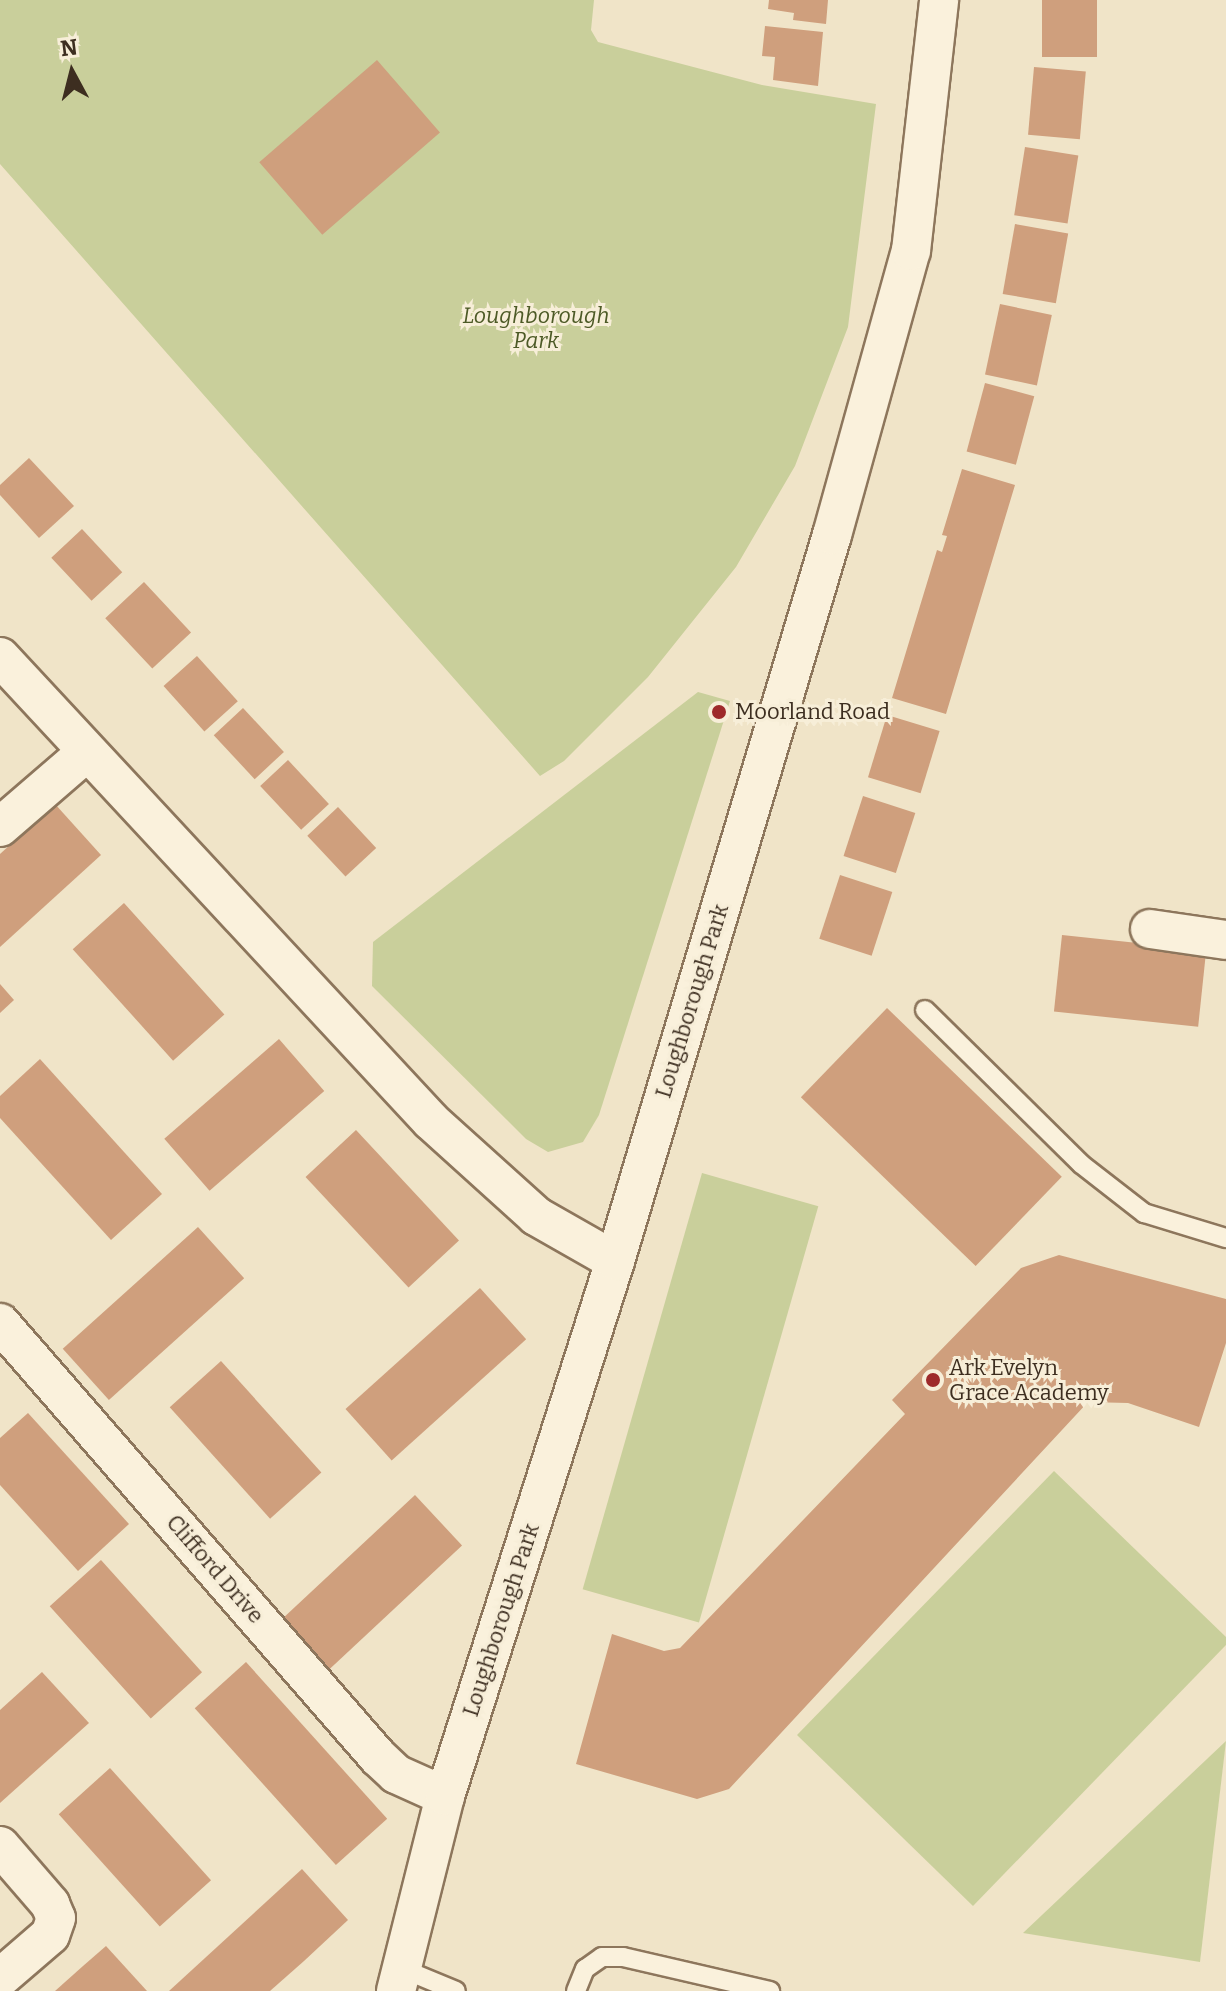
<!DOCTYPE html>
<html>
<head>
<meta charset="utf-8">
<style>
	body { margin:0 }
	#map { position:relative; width:1226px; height:1991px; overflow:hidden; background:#f0e4c8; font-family:Bitter,serif }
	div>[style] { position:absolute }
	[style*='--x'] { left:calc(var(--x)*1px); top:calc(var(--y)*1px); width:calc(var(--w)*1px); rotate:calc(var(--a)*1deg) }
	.green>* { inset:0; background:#c9cf9b; transform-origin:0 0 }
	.building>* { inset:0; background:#cf9f7d; transform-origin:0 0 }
	.roads { filter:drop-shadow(2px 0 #8d765c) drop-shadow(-2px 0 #8d765c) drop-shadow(0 2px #8d765c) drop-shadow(0 -2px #8d765c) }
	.lane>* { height:18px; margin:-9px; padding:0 9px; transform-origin:9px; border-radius:9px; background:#faf1dc }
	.street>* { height:38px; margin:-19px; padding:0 19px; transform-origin:19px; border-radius:19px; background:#faf1dc }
	.dots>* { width:22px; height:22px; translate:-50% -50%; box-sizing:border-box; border:4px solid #f7eed8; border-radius:50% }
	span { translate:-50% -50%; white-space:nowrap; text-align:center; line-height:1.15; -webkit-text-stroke:6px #f7eed8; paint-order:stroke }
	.park-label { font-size:22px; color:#4d5a26; font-style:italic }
	.poi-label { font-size:22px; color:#3d2e20 }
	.left { translate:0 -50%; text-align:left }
	.street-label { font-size:22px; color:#3d2e20 }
	.north { position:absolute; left:32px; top:32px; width:80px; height:80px; -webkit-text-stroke:6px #f7eed8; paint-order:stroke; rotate:353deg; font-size:22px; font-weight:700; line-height:32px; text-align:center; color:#3d2e20 }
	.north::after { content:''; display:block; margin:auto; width:28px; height:36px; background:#3d2e20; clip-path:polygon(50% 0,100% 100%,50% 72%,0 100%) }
</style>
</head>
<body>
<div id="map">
	<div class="green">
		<i style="clip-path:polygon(0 0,594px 0,591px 30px,598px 42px,762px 85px,876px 104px,848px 327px,795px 466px,736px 567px,648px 677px,564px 761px,540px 776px,0 164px)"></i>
		<i style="clip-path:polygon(698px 692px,730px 701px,599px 1115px,583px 1142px,548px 1152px,526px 1139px,372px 986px,373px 942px)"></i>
		<i style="left:702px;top:1173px;width:121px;height:433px;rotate:16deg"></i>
		<i style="clip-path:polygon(1054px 1471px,1226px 1637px,1226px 1645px,973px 1906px,797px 1735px)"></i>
		<i style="clip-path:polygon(1226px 1741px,1200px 1962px,1023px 1933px)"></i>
	</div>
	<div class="building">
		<i style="clip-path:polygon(769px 0,828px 0,826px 24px,793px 20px,794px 13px,768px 9px)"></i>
		<i style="left:1042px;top:0;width:55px;height:57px"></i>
		<i style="clip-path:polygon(765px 26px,823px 32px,818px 86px,773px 80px,775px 57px,762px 56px)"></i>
		<i style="left:377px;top:60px;width:96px;height:156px;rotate:49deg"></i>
		<i style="left:1034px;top:67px;width:52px;height:68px;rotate:5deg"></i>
		<i style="left:1025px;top:147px;width:54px;height:69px;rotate:9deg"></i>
		<i style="left:1015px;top:224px;width:54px;height:71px;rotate:10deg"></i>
		<i style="left:1000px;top:304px;width:53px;height:72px;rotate:12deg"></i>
		<i style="left:985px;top:383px;width:51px;height:71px;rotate:15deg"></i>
		<i style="clip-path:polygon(29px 458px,74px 506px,39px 538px,0 495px,0 485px)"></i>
		<i style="clip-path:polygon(962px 469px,1015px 485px,946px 714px,892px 698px,937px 550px,942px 552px,947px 536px,942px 535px)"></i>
		<i style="left:82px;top:529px;width:59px;height:42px;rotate:47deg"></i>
		<i style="left:144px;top:582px;width:69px;height:53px;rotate:47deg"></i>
		<i style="left:197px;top:656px;width:61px;height:45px;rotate:48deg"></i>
		<i style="left:243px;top:708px;width:60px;height:40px;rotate:47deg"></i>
		<i style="left:887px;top:715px;width:55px;height:65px;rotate:17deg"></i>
		<i style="left:288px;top:760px;width:60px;height:38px;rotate:47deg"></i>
		<i style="left:863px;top:796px;width:55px;height:63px;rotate:18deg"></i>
		<i style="clip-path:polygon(55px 804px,101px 855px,0 947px,0 854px)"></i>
		<i style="left:338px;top:807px;width:56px;height:42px;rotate:47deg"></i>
		<i style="left:840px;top:875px;width:55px;height:67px;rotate:18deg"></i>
		<i style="left:124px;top:903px;width:150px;height:69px;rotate:48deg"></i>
		<i style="left:1062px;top:935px;width:145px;height:77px;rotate:6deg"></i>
		<i style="clip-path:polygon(0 984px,14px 1000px,0 1013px)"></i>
		<i style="left:887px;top:1008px;width:243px;height:124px;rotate:44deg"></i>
		<i style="left:279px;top:1039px;width:69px;height:152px;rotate:49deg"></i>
		<i style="clip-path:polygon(40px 1059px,162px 1194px,111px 1240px,0 1118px,0 1096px)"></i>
		<i style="left:356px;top:1130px;width:151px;height:69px;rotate:47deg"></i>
		<i style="left:198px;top:1227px;width:69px;height:182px;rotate:48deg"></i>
		<i style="clip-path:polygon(1059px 1255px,1226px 1299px,1226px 1343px,1199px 1427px,1128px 1403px,1088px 1402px,729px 1789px,697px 1799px,576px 1764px,612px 1634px,664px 1651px,680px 1648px,905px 1414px,892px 1400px,1021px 1268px)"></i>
		<i style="left:480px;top:1288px;width:69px;height:181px;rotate:48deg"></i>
		<i style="left:221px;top:1361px;width:150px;height:69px;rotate:48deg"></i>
		<i style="clip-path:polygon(28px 1413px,129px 1524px,78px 1571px,0 1485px,0 1438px)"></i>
		<i style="left:415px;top:1495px;width:69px;height:181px;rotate:47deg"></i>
		<i style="left:101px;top:1560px;width:151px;height:69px;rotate:48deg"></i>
		<i style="left:246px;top:1662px;width:211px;height:69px;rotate:48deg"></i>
		<i style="clip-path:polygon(42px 1672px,89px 1723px,0 1803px,0 1710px)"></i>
		<i style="left:110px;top:1768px;width:151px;height:69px;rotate:48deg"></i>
		<i style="clip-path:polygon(302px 1869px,348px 1920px,304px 1961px,270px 1991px,169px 1991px)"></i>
		<i style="clip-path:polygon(106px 1946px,147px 1991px,55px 1991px,83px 1966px)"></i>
	</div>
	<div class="roads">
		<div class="lane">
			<i style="--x:925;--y:1010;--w:219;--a:44.6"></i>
			<i style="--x:1081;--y:1164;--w:80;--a:37.9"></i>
			<i style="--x:1144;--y:1213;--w:86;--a:17"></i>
			<i style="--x:403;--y:1969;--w:57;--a:22.5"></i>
			<i style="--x:576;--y:1991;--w:24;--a:-68"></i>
			<i style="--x:585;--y:1969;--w:21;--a:-35"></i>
			<i style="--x:602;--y:1957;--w:21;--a:0"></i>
			<i style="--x:623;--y:1957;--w:151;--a:13"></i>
		</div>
		<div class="street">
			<i style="--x:0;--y:657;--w:633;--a:47.11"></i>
			<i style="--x:431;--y:1121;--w:142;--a:42.1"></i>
			<i style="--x:536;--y:1216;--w:91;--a:29.7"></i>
			<i style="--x:0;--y:827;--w:115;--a:-40.8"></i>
			<i style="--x:1150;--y:929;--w:77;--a:8.2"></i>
			<i style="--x:0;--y:1323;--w:576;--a:48.95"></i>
			<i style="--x:378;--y:1757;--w:25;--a:43"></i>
			<i style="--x:396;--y:1774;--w:54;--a:24.2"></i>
			<i style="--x:0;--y:1846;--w:77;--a:49.2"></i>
			<i style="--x:50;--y:1904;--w:15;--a:67"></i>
			<i style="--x:56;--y:1918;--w:18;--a:109"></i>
			<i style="--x:50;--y:1935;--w:66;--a:139.3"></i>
			<i style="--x:396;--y:1991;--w:201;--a:-75.9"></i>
			<i style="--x:445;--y:1796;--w:561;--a:-72.37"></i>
			<i style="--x:615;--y:1261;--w:758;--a:-73.36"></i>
			<i style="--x:832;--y:535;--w:295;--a:-74.5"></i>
			<i style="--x:911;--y:251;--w:253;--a:-83.6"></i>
		</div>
	</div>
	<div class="dots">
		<i style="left:719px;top:712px;background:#9e2a2b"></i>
		<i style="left:933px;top:1380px;background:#9e2a2b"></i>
	</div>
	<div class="park-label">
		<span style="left:536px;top:328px">Loughborough<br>Park</span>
	</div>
	<div class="poi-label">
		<span class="left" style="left:735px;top:712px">Moorland Road</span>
		<span class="left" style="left:949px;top:1380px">Ark Evelyn<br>Grace Academy</span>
	</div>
	<div class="street-label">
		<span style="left:692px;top:1001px;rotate:-73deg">Loughborough Park</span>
		<span style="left:215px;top:1569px;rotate:49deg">Clifford Drive</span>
		<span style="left:501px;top:1620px;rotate:-72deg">Loughborough Park</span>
	</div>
	<div class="north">N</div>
</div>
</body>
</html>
